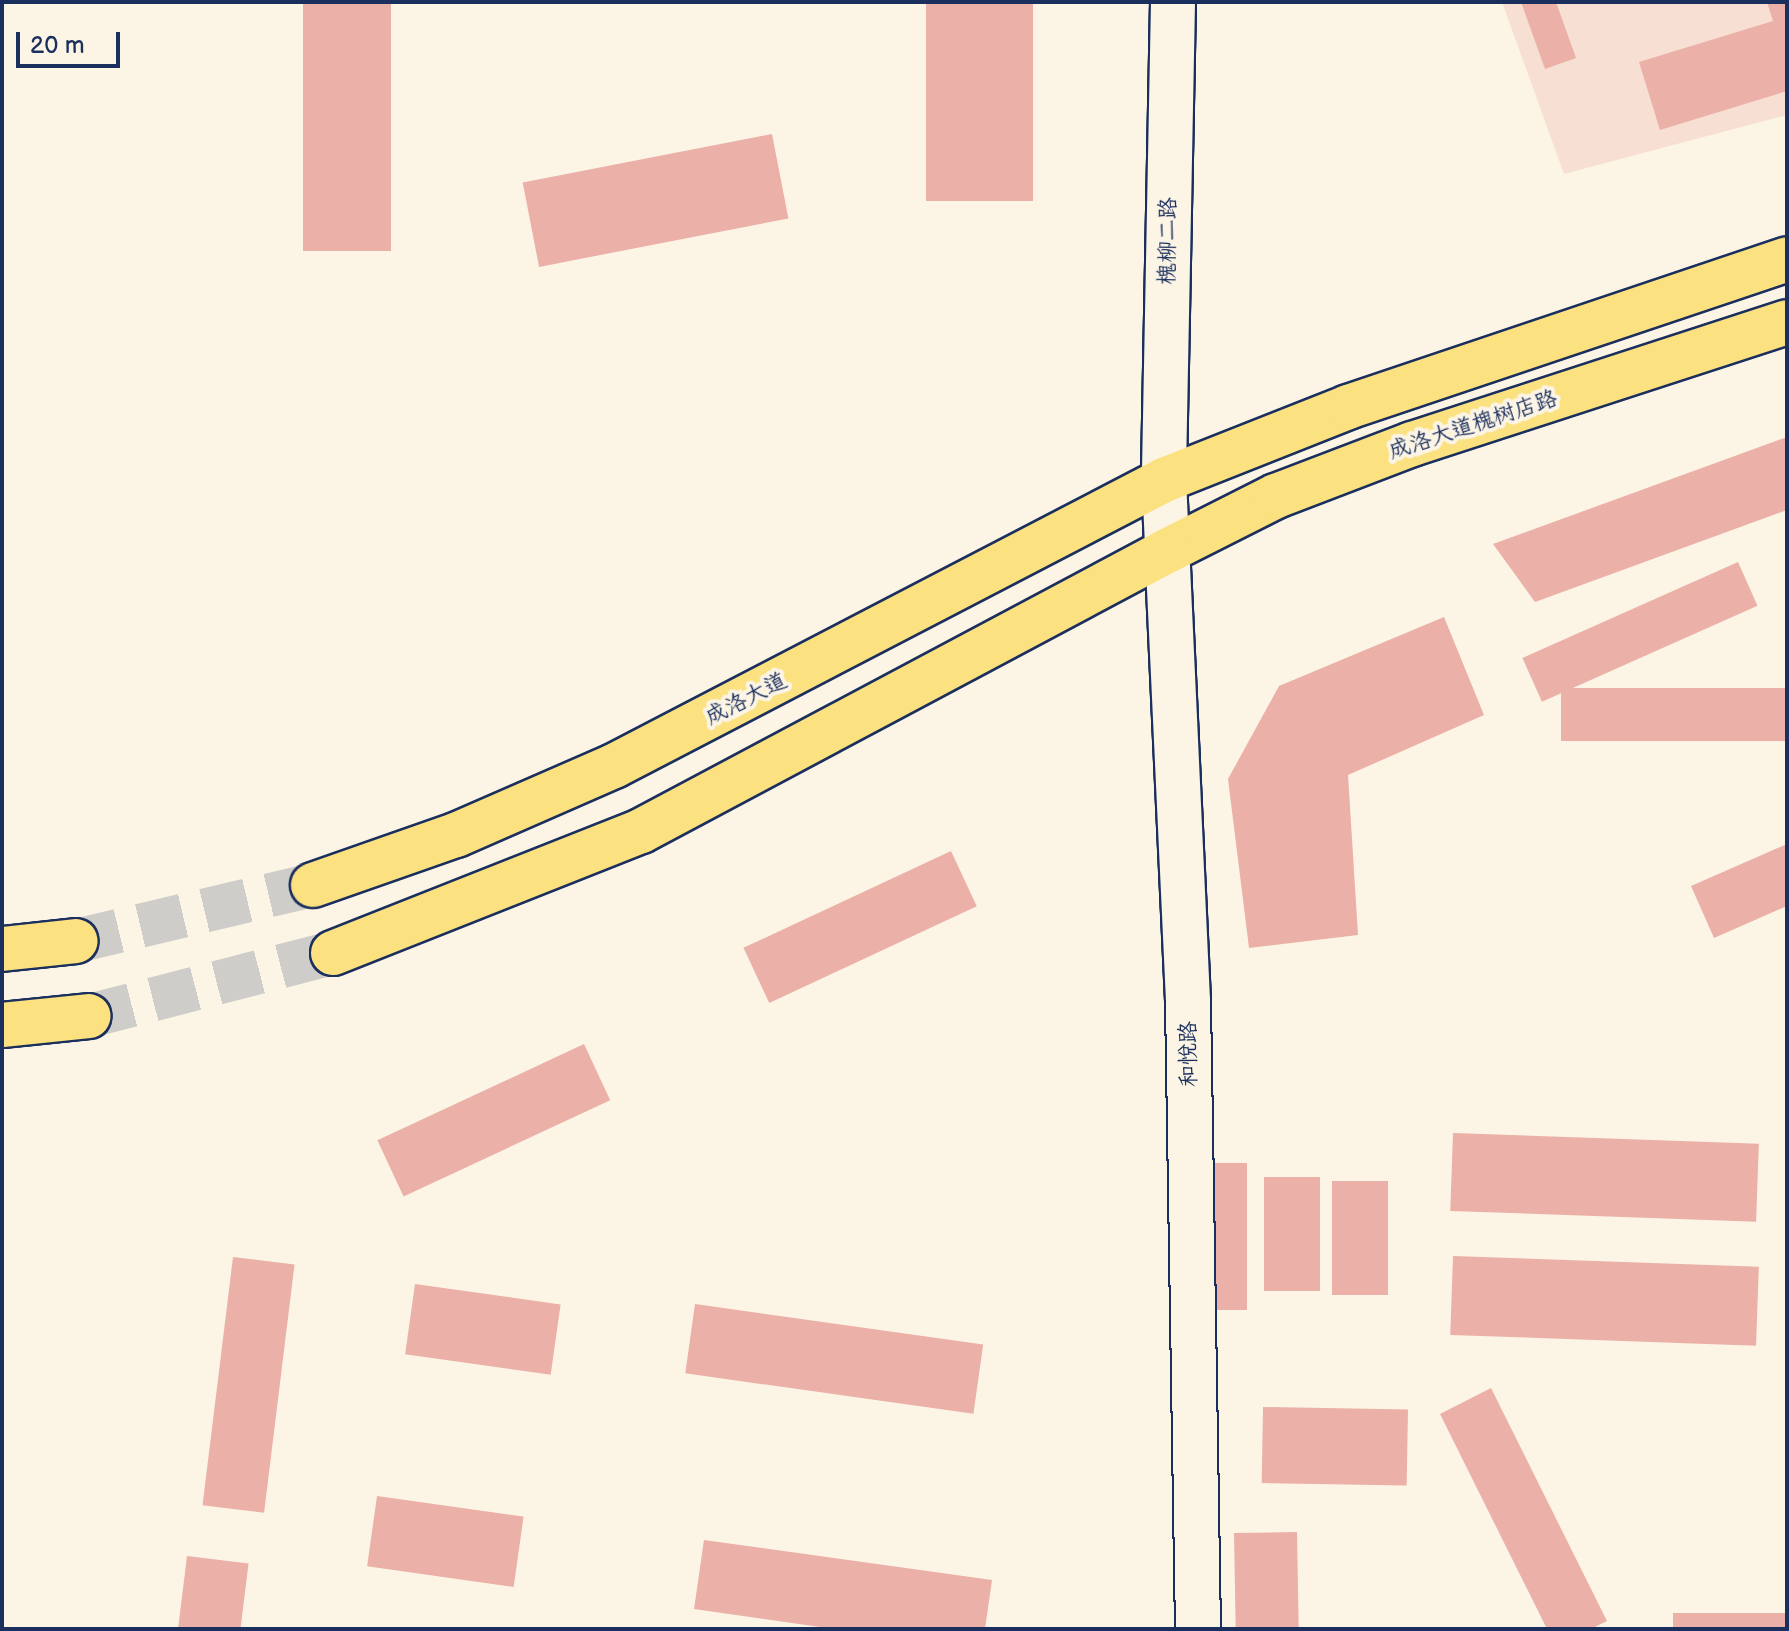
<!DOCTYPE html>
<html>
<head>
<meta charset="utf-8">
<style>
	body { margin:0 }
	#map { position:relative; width:1789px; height:1631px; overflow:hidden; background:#fcf5e5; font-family:"Balsamiq Sans","LXGW WenKai TC",sans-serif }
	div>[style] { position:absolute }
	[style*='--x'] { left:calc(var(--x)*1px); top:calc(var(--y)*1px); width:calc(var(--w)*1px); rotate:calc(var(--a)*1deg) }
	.built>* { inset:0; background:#f7e0d3 }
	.building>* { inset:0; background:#ebb0a8; transform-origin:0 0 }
	.highway-tunnel>* { height:44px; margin-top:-22px; transform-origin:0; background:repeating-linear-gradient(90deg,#cfcdca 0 44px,transparent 0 66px) }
	.roads { filter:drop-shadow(2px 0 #1b2f5e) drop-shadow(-2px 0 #1b2f5e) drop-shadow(0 2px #1b2f5e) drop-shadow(0 -2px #1b2f5e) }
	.minor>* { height:44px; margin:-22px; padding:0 22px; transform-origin:22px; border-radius:22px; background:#fcf5e5 }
	.major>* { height:44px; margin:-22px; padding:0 22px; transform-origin:22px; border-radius:22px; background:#fbe180 }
	.highway>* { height:44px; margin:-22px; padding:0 22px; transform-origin:22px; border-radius:22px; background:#fbe180 }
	span { translate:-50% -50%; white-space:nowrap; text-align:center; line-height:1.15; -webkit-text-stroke:8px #fcf5e5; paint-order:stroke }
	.street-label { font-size:22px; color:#1b2f5e }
	.frame { position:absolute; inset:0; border:4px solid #1b2f5e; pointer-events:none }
	.scale { position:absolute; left:16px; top:32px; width:104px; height:36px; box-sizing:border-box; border:4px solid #1b2f5e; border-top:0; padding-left:10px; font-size:24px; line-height:28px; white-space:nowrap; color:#1b2f5e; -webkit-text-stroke:6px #fcf5e5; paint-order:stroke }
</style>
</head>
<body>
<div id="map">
	<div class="built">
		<i style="clip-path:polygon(1502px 2px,1787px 2px,1787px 115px,1564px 174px)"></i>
	</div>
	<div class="building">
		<i style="left:303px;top:2px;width:88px;height:249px"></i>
		<i style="left:926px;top:2px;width:107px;height:199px"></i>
		<i style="clip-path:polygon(1521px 2px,1556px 2px,1576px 58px,1545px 69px)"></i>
		<i style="clip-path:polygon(1767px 2px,1787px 2px,1787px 91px,1660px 130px,1639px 62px,1773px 21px)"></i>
		<i style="left:772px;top:134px;width:86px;height:254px;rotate:79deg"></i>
		<i style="clip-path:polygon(1787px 437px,1787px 510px,1535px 602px,1493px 544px)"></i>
		<i style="left:1738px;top:562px;width:48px;height:236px;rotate:66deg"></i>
		<i style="clip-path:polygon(1444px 617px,1484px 715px,1348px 775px,1358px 935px,1249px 948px,1228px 779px,1279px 686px)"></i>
		<i style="left:1787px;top:688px;width:53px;height:226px;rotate:90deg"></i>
		<i style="clip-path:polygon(1787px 844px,1787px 906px,1714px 938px,1691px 886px)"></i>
		<i style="left:951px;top:851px;width:61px;height:229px;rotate:65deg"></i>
		<i style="left:584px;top:1044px;width:62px;height:228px;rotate:65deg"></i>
		<i style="left:1453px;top:1133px;width:306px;height:78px;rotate:2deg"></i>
		<i style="left:1215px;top:1163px;width:32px;height:147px"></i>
		<i style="left:1264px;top:1177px;width:56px;height:114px"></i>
		<i style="left:1332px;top:1181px;width:56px;height:114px"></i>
		<i style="left:1453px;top:1256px;width:306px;height:79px;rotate:2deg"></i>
		<i style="left:233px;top:1257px;width:62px;height:250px;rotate:7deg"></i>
		<i style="left:415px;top:1284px;width:147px;height:71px;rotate:8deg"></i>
		<i style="left:695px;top:1304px;width:291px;height:70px;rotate:8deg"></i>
		<i style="clip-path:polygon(1491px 1388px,1607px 1621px,1591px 1629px,1547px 1629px,1440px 1414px)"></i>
		<i style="left:1263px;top:1407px;width:145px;height:76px;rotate:1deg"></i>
		<i style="left:377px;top:1496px;width:148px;height:71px;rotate:8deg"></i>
		<i style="left:1297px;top:1532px;width:97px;height:63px;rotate:89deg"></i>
		<i style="clip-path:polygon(704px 1540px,992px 1580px,985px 1629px,834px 1629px,694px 1609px)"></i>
		<i style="left:187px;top:1556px;width:62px;height:74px;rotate:7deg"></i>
		<i style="left:1673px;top:1613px;width:114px;height:16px"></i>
	</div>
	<div class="highway-tunnel">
		<i style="--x:76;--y:941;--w:244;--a:-13.3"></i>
		<i style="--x:89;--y:1016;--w:252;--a:-14.5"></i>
	</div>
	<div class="roads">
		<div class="minor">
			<i style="--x:1173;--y:2;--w:478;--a:91.1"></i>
			<i style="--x:1164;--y:480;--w:522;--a:87.36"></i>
			<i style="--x:1188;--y:1001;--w:628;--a:89.09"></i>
		</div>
		<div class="major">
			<i style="--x:1164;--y:480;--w:198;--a:-21.6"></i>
			<i style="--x:1348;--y:407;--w:463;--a:-18.6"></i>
			<i style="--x:1167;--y:551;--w:122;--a:-26.8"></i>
			<i style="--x:1276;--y:496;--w:146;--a:-20.9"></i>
			<i style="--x:1412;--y:444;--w:394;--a:-18"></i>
		</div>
		<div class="highway">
			<i style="--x:313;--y:885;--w:151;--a:-19.3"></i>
			<i style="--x:456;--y:835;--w:172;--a:-23.6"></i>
			<i style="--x:614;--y:766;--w:620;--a:-27.47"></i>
			<i style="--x:2;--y:949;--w:74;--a:-6.2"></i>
			<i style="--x:333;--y:953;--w:331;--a:-21.6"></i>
			<i style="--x:641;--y:831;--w:596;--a:-28.03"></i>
			<i style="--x:2;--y:1025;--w:87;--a:-5.9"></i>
		</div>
	</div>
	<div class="street-label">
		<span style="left:1168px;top:241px;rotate:-89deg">槐柳二路</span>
		<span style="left:1473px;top:425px;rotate:-18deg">成洛大道槐树店路</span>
		<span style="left:746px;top:699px;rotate:-27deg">成洛大道</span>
		<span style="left:1189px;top:1054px;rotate:-91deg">和悦路</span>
	</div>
	<div class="frame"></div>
	<div class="scale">20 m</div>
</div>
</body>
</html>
